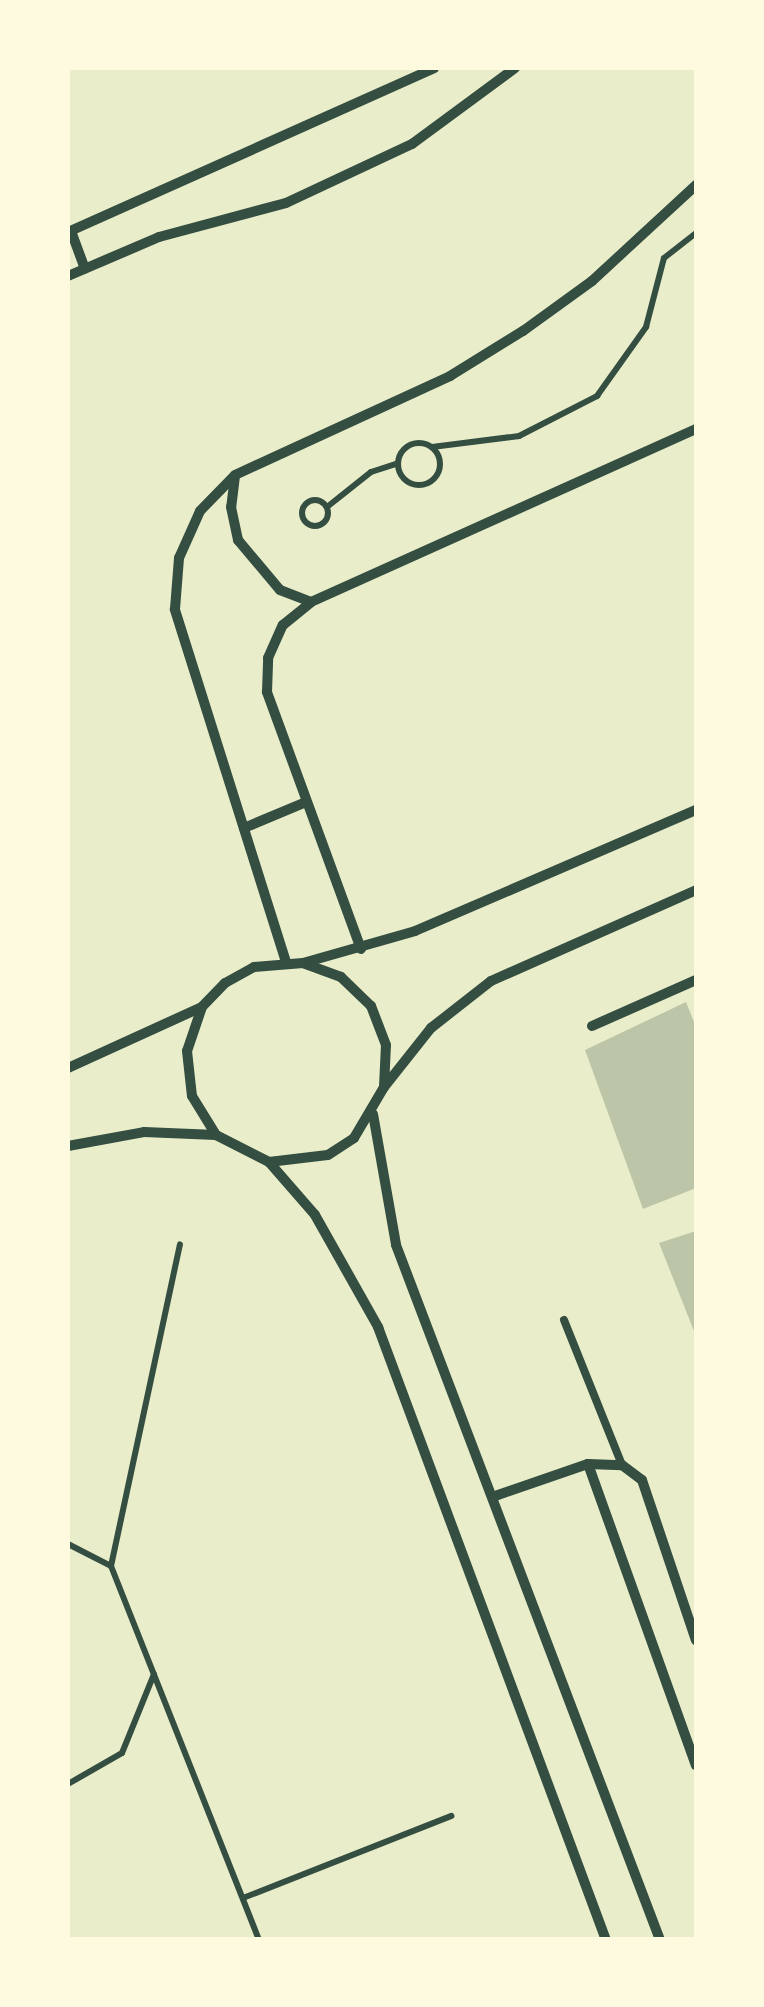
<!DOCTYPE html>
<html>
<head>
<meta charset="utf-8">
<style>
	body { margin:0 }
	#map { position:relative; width:764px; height:2007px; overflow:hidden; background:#e9edc9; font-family:"Work Sans",sans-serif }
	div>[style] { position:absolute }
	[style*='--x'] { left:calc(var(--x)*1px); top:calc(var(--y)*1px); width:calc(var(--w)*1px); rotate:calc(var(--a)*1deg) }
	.building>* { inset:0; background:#bcc5a7 }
	.path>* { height:6px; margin:-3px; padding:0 3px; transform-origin:3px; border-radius:3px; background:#344e41 }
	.path>.ring { margin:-3px; padding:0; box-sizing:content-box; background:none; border:6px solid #344e41; border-radius:50% }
	.service>* { height:8px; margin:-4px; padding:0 4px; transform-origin:4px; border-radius:4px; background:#344e41 }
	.minor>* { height:10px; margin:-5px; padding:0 5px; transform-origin:5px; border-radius:5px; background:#344e41 }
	span { translate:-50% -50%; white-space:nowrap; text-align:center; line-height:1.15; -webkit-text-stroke:10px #fefae0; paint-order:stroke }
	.frame { position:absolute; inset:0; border:70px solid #fefae0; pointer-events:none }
</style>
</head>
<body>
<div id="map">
	<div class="building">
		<i style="clip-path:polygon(686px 1002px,696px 1027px,696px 1188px,643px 1209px,585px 1050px)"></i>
		<i style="clip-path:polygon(696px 1231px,696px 1336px,659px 1243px)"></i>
	</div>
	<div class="path">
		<i class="ring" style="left:398px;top:443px;width:36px;height:36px"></i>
		<i style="--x:432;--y:447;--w:88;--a:-7.2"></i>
		<i style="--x:519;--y:436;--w:88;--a:-27.1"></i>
		<i style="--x:597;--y:396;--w:85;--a:-54.6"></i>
		<i style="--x:646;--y:327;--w:71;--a:-75.4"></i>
		<i style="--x:664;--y:258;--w:41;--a:-38"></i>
		<i class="ring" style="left:302px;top:500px;width:20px;height:20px"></i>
		<i style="--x:327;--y:507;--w:56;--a:-38.5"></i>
		<i style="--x:371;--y:472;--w:28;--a:-18"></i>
		<i style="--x:68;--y:1544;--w:48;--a:27.1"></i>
		<i style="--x:111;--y:1566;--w:402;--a:68.4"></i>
		<i style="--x:111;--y:1566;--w:329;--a:-77.9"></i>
		<i style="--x:68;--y:1784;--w:62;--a:-29.9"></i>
		<i style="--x:122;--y:1753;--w:85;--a:-67.9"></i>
		<i style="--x:243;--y:1898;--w:224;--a:-21.5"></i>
	</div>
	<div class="service">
		<i style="--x:564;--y:1320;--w:156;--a:68.2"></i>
	</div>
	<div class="minor">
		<i style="--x:71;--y:231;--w:40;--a:69.8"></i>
		<i style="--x:68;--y:232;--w:401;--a:-24.1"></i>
		<i style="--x:68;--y:276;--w:99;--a:-23.2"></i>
		<i style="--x:159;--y:237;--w:131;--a:-15"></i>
		<i style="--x:286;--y:203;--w:139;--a:-25.1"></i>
		<i style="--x:412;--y:144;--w:128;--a:-36.4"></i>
		<i style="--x:235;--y:476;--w:31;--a:97"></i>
		<i style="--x:231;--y:507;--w:34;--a:78"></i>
		<i style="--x:238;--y:540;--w:65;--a:50"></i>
		<i style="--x:280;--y:590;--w:33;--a:21"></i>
		<i style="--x:244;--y:828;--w:67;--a:-22.8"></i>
		<i style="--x:361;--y:949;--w:274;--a:-110.1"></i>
		<i style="--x:267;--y:692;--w:34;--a:-88"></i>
		<i style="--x:268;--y:658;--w:36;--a:-66"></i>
		<i style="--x:283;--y:625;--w:36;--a:-39"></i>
		<i style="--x:311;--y:602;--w:422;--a:-24.2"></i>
		<i style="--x:286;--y:962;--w:370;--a:-107.5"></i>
		<i style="--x:175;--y:609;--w:51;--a:-85.5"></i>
		<i style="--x:179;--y:558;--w:51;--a:-65.9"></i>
		<i style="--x:200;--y:511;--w:50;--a:-45.8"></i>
		<i style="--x:235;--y:475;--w:237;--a:-24.7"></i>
		<i style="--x:450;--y:376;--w:86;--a:-31.7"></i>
		<i style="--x:523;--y:331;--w:85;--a:-35.9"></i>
		<i style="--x:592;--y:281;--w:142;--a:-42.7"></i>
		<i style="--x:303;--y:963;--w:116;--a:-15.9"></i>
		<i style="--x:415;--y:931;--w:306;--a:-23.3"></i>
		<i style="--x:592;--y:1026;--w:114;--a:-23.9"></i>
		<i style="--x:68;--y:1068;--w:147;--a:-24.5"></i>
		<i style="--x:385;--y:1086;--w:74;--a:-51.6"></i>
		<i style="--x:431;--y:1028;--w:76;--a:-38.1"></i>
		<i style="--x:491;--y:981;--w:224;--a:-23.9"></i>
		<i style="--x:373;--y:1114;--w:133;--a:80"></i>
		<i style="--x:396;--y:1245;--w:743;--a:69.2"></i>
		<i style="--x:68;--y:1146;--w:77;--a:-10.4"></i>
		<i style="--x:144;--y:1132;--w:72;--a:2.4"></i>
		<i style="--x:269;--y:1162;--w:59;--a:-6.8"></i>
		<i style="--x:328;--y:1155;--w:31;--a:-33"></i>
		<i style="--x:354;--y:1138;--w:59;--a:-59.5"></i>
		<i style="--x:384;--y:1087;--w:42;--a:-87.3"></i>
		<i style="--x:386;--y:1045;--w:42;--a:-111"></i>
		<i style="--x:371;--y:1006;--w:42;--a:-136"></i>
		<i style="--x:341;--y:977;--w:40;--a:-159.8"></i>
		<i style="--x:303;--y:963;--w:49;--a:175.3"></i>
		<i style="--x:254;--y:967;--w:33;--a:151"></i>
		<i style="--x:225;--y:983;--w:33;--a:134"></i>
		<i style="--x:202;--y:1007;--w:46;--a:108.8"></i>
		<i style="--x:187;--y:1051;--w:45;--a:83.7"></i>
		<i style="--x:192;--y:1096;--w:46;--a:58.4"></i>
		<i style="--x:216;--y:1135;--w:59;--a:27"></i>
		<i style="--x:269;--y:1162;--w:70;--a:49"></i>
		<i style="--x:315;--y:1215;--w:129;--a:60.6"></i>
		<i style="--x:378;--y:1327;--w:654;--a:69.6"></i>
		<i style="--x:588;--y:1464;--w:320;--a:70.3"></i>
		<i style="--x:495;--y:1496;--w:98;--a:-19"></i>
		<i style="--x:588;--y:1464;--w:34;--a:2"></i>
		<i style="--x:622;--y:1465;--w:25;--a:37"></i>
		<i style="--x:642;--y:1480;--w:169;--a:71.4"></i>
	</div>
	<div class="frame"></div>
</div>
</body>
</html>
